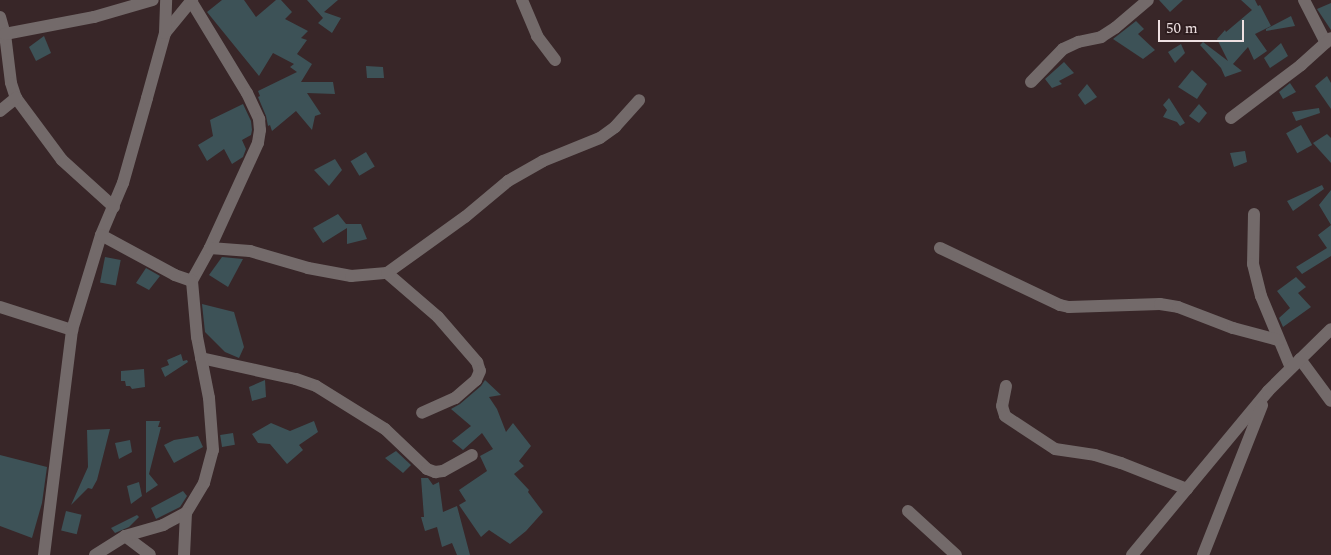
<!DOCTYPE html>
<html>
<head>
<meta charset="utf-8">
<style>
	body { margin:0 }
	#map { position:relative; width:1331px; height:555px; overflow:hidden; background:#382628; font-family:Spectral,serif }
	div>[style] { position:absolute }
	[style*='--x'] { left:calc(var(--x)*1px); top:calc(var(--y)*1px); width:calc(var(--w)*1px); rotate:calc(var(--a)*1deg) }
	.building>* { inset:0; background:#3d5257; transform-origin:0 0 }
	.minor>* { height:12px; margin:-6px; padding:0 6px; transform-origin:6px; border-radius:6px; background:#736a6a }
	span { translate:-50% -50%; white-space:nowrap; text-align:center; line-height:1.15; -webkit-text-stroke:5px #2e1d1f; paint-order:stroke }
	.scale { position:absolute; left:1158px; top:20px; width:86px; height:22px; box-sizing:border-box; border:2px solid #eee1e2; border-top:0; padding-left:6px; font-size:15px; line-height:18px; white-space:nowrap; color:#eee1e2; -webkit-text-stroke:4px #2e1d1f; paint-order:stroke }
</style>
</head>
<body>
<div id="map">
	<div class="building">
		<i style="clip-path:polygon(222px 0,244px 0,256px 17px,276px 0,281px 0,292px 12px,285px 19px,308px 31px,301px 38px,307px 40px,297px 54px,312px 64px,301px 82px,333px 82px,335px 94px,307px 93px,321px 114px,315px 116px,312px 130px,296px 111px,272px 131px,270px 125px,268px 126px,266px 116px,258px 97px,260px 96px,258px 91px,297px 72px,290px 67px,294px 64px,273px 53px,259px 76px,207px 12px)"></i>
		<i style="clip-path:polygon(307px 0,338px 0,324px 12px,341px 18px,332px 33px,318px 23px,323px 18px)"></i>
		<i style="clip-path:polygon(1159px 0,1183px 0,1170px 12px)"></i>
		<i style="clip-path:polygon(1241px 0,1255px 0,1258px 6px,1260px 5px,1271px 26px,1255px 34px,1267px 51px,1254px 60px,1248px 47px,1233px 64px,1242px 71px,1225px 77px,1221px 68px,1200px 45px,1203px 42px,1228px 61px,1217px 39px,1225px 30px,1226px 32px,1252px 10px)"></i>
		<i style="clip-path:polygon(1331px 3px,1331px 30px,1317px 9px)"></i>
		<i style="clip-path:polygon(1291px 16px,1295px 26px,1266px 31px,1266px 29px)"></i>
		<i style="clip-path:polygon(1136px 21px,1144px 29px,1138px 34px,1155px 50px,1143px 59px,1113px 39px)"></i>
		<i style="clip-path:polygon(44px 36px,51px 53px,36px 61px,29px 47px)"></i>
		<i style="clip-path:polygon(1281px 43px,1288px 56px,1270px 68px,1264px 58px)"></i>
		<i style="clip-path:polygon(1181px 44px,1185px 53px,1175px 63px,1168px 52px)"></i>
		<i style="clip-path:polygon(1064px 62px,1074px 73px,1059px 81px,1062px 84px,1052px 88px,1045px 79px)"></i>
		<i style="clip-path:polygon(366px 66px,383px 67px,384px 78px,367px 78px)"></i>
		<i style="clip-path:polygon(1192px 70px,1207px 84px,1197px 99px,1178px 87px)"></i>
		<i style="clip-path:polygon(1327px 76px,1331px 83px,1331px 109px,1315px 86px)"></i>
		<i style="clip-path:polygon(1290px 83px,1296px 92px,1283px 99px,1279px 92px)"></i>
		<i style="clip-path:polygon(1087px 84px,1097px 97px,1085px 105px,1078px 95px)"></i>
		<i style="clip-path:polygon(1169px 98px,1185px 123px,1180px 126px,1177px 122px,1163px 117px,1167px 110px,1163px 105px)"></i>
		<i style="clip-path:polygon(243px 104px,251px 121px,252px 130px,251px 135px,242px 140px,246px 149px,243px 157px,232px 164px,224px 149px,207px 161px,198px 145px,213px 136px,210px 120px)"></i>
		<i style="clip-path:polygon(1199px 104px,1207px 113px,1199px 123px,1189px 116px)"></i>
		<i style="clip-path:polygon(1319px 108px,1320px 113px,1296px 121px,1292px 112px)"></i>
		<i style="left:1301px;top:125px;width:23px;height:17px;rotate:61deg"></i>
		<i style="clip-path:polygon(1327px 134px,1331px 138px,1331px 163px,1313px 143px)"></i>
		<i style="clip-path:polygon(1245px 151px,1247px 162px,1234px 167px,1230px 153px)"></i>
		<i style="left:366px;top:152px;width:17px;height:18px;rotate:59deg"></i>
		<i style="clip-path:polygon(335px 159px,342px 170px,329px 186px,314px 170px)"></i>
		<i style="clip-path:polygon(1322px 185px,1324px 189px,1293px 211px,1287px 201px)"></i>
		<i style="clip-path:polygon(1331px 190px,1331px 256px,1302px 274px,1296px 267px,1327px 248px,1318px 235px,1331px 225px,1319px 205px)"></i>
		<i style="clip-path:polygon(338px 214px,346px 224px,361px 224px,367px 239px,347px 244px,347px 228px,323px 243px,313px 228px)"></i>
		<i style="left:105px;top:257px;width:16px;height:26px;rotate:11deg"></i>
		<i style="clip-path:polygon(222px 257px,243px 259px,228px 287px,209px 275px)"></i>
		<i style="clip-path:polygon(146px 268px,160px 276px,149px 290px,136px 283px)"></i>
		<i style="clip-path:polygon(1296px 277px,1306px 287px,1298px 293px,1311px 307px,1283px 327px,1279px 318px,1290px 308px,1277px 291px)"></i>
		<i style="clip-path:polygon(202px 304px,234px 312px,244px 347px,239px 358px,225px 352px,205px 332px)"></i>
		<i style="clip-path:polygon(181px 354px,183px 361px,187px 360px,188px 362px,165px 377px,161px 368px,169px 365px,167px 360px)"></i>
		<i style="clip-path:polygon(144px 369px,145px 387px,132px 389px,130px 386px,126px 386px,125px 381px,121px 381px,121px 371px)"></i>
		<i style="clip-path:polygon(265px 380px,266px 397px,252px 401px,249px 387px)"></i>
		<i style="clip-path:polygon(485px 380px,501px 395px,489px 397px,497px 409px,506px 432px,513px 423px,531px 446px,519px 461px,524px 466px,514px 474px,529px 490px,528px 492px,543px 512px,526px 531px,510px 544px,489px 530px,481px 537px,459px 505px,466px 501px,459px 490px,487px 471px,480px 456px,493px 449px,482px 433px,463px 450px,452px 441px,471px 426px,451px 409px,460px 404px,481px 386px)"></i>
		<i style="clip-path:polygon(146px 421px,160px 421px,158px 427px,161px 427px,149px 474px,158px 485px,146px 493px)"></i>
		<i style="clip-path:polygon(314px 421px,318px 432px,299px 445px,303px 450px,287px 464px,270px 444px,258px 443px,252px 434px,271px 423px,290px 431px)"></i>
		<i style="clip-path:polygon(110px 429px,97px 480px,92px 489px,88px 488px,71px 505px,88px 467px,87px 430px)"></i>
		<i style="left:233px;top:433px;width:12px;height:13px;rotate:81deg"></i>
		<i style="clip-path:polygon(198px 436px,203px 447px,174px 463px,164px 445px,174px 440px)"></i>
		<i style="clip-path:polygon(130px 440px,132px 452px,119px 459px,115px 443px)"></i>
		<i style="clip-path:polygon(396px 451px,411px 465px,403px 473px,385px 458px)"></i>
		<i style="clip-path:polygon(0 455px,47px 467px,42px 503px,32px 538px,0 526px)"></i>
		<i style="clip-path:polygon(421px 478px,428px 478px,433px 485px,439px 482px,443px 512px,457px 506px,470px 555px,457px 555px,452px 543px,442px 547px,437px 527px,425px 531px,421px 517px,424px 517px)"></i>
		<i style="clip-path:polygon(139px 482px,142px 496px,131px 504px,127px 486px)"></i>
		<i style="clip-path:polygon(183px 491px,187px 496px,180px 507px,156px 519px,151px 508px)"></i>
		<i style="left:66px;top:511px;width:16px;height:20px;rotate:14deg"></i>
		<i style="clip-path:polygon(137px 515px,139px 517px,129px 527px,115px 533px,111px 528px)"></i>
	</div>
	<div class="minor">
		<i style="--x:522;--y:0;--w:39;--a:67"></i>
		<i style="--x:537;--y:36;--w:30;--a:53"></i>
		<i style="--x:1304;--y:0;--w:48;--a:62.9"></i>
		<i style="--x:191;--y:1;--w:108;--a:58.7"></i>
		<i style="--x:247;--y:93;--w:29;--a:65"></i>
		<i style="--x:259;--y:119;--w:11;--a:85"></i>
		<i style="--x:260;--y:130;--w:13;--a:99"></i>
		<i style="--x:258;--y:143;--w:115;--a:114.6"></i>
		<i style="--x:210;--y:248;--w:38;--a:119"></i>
		<i style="--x:0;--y:17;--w:18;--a:74"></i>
		<i style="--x:5;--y:34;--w:49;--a:83"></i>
		<i style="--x:11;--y:83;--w:16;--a:72"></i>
		<i style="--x:16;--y:98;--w:77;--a:53.4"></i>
		<i style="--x:62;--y:160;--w:70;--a:42.1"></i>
		<i style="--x:165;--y:33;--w:43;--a:-50.7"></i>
		<i style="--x:5;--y:34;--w:91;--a:-10.8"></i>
		<i style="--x:94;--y:17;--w:61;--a:-16.1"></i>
		<i style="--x:1031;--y:82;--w:46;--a:-45.9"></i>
		<i style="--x:1063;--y:49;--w:17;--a:-25"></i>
		<i style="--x:1078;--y:42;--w:24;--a:-12"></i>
		<i style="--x:1101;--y:37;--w:17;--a:-33"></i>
		<i style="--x:1115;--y:28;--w:43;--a:-40.3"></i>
		<i style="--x:0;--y:111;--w:21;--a:-39"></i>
		<i style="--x:1231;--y:118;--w:88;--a:-37.1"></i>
		<i style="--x:1301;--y:65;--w:40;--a:-42"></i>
		<i style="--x:1254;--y:214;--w:50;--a:91.1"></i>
		<i style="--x:1253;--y:264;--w:33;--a:76"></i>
		<i style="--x:1261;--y:296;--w:78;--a:67.4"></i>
		<i style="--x:210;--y:248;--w:40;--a:4.3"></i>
		<i style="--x:250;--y:251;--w:60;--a:16.3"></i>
		<i style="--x:308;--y:268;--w:44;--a:10.5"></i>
		<i style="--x:351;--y:276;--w:36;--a:-5"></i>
		<i style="--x:387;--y:273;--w:96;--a:-35.7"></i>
		<i style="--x:465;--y:217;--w:56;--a:-39.9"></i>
		<i style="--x:508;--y:181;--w:40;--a:-29.7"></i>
		<i style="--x:543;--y:161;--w:61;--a:-22"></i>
		<i style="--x:600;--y:138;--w:19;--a:-36"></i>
		<i style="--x:615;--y:127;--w:36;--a:-48"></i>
		<i style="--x:940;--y:248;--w:133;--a:25.4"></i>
		<i style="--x:1060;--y:305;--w:9;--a:13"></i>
		<i style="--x:1069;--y:307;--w:91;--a:-1.9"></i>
		<i style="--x:1160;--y:304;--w:18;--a:9"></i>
		<i style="--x:1178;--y:307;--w:59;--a:20.9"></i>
		<i style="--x:1233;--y:328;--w:47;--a:14.9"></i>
		<i style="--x:387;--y:273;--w:67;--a:40.8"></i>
		<i style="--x:438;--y:317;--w:60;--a:49.1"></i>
		<i style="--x:477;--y:362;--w:9;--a:72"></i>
		<i style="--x:480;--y:371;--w:10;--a:114"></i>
		<i style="--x:476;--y:380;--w:28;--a:139"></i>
		<i style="--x:455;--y:398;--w:36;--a:156"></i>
		<i style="--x:0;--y:307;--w:76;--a:17.7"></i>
		<i style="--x:201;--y:358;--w:97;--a:12.5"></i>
		<i style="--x:296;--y:379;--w:21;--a:19"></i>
		<i style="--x:316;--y:386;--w:81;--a:31.9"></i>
		<i style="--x:385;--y:429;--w:58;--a:43.6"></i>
		<i style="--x:427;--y:469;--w:9;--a:21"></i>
		<i style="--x:435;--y:472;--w:8;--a:-7"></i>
		<i style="--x:443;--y:471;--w:33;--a:-29"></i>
		<i style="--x:1300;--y:359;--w:52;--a:53.6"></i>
		<i style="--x:1006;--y:386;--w:20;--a:101"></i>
		<i style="--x:1002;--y:406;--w:10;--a:73"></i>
		<i style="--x:1005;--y:416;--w:60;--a:33.4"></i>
		<i style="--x:1055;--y:449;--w:40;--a:8.5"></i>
		<i style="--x:1095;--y:455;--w:27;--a:17"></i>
		<i style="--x:1121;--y:463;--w:71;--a:21.5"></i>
		<i style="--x:908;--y:511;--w:65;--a:42.5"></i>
		<i style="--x:125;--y:536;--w:31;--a:37"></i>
		<i style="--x:44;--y:555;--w:227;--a:-82.9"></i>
		<i style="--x:72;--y:330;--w:99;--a:-73"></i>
		<i style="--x:101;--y:235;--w:56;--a:-67.1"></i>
		<i style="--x:123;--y:183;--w:88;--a:-74.2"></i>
		<i style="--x:147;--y:98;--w:67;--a:-74.5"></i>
		<i style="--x:165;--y:33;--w:33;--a:-88"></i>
		<i style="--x:95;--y:555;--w:36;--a:-32"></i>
		<i style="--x:125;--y:536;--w:40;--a:-16"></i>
		<i style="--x:163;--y:525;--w:26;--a:-28"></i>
		<i style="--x:186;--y:513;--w:35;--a:-59"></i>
		<i style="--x:204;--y:483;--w:34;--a:-75"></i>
		<i style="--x:213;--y:450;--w:52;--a:-94.4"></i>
		<i style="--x:209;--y:398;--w:62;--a:-101.1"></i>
		<i style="--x:197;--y:337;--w:56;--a:-95.1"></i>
		<i style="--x:192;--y:281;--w:18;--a:-161"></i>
		<i style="--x:175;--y:275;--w:84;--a:-151.6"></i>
		<i style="--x:184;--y:555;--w:42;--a:-87.3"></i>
		<i style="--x:1132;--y:555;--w:213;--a:-50.3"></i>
		<i style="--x:1268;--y:391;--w:88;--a:-44.5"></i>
		<i style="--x:1203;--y:555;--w:161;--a:-68.5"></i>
	</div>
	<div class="scale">50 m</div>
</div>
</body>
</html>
